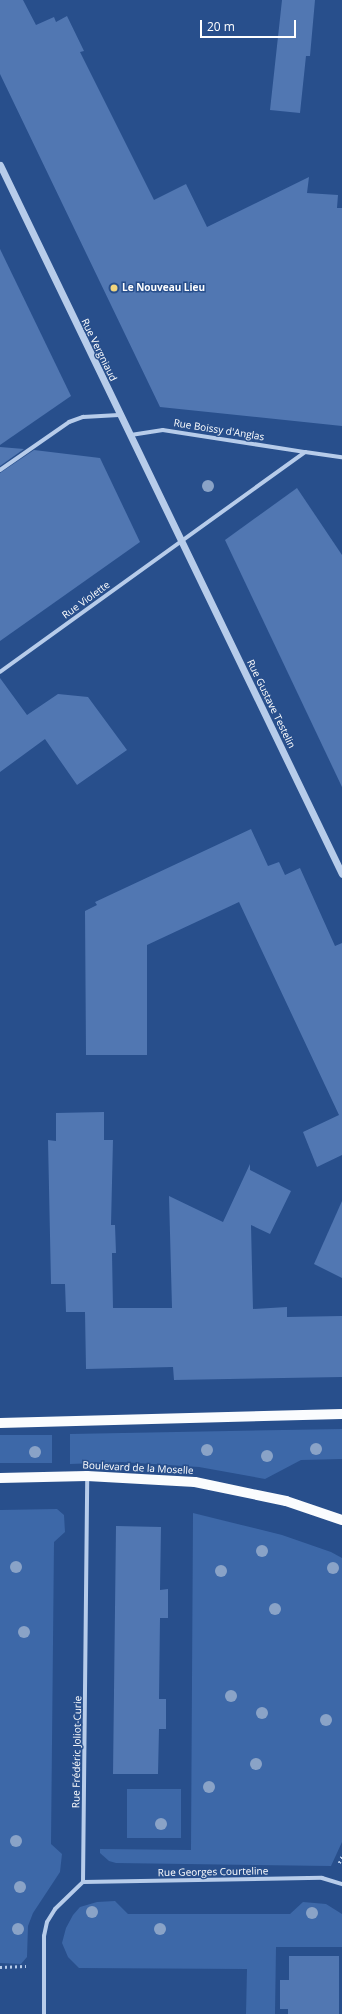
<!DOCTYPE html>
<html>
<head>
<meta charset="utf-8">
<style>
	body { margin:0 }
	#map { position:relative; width:342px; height:2014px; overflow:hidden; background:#284f8c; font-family:"Open Sans",sans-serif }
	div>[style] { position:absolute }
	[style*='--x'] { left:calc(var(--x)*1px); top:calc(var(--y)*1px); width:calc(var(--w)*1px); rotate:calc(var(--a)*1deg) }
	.green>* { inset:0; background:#3d68a8; transform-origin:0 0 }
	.building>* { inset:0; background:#5177b2 }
	.path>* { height:2.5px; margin-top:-1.25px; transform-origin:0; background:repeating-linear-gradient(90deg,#b7ccea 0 2px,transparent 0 5px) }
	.pedestrian>* { height:3.5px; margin:-1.75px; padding:0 1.75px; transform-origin:1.75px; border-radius:1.75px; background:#b7ccea }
	.minor>* { height:4px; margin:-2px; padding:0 2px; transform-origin:2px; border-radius:2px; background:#b7ccea }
	.tertiary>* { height:7px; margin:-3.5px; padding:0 3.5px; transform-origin:3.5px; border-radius:3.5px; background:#b7ccea }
	.primary>* { height:10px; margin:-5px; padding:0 5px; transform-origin:5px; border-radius:5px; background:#fafcfe }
	.trees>* { width:12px; height:12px; margin:-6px; border-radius:50%; background:#8aa3c7 }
	.dots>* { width:11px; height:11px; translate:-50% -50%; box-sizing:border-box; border:2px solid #284f8c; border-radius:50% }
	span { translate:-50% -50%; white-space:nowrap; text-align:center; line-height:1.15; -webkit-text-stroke:3px #284f8c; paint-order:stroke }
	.poi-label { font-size:10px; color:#fff; font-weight:700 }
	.left { translate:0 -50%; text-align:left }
	.street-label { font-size:10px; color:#fff }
	.scale { position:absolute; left:200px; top:20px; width:96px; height:18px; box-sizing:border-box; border:2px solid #fff; border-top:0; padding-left:5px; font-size:12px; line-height:14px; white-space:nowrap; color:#fff; -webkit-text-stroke:3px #284f8c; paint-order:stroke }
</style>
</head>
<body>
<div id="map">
	<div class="green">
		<i style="clip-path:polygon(342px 1429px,342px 1459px,301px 1460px,265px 1479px,199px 1467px,122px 1462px,70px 1464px,70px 1434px)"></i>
		<i style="left:52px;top:1435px;width:28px;height:52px;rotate:90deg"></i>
		<i style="clip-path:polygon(57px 1509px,64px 1515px,65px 1532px,54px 1542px,51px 1844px,62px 1854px,60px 1872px,33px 1913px,28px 1926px,27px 1957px,21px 1964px,0 1963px,0 1510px)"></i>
		<i style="clip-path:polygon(193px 1513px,282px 1535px,331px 1552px,342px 1558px,342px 1842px,331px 1866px,116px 1863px,109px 1861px,100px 1853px,100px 1849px,191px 1850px)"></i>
		<i style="left:127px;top:1789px;width:54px;height:49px"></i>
		<i style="clip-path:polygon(115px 1901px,128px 1914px,290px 1914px,303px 1902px,326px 1904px,342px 1914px,342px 1947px,276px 1947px,275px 2014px,246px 2014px,247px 1969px,79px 1968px,68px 1957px,62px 1943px,66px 1928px,73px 1915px,80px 1907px,97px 1902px)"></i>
	</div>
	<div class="building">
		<i style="clip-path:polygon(0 0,23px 0,36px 25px,54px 17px,56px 22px,67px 16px,84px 51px,80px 52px,154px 200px,186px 184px,207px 227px,309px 177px,307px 193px,338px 195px,337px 208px,342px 208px,342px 426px,160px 407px,0 74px)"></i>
		<i style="clip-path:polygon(282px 0,315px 0,310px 56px,306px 56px,300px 113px,270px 110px)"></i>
		<i style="clip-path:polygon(0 249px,71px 396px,0 445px)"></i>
		<i style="clip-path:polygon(0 447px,24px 449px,0 466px)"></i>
		<i style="clip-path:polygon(34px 450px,100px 458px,140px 542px,0 641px,0 473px)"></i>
		<i style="clip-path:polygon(297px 488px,342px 555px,342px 787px,225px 540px)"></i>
		<i style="clip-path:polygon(0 678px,27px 715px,58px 694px,88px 697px,127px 750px,77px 785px,45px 739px,0 772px)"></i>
		<i style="clip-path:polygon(251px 829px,268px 866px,279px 862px,285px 875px,300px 868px,335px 946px,342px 943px,342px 1155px,317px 1167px,303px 1132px,339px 1115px,239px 902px,147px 945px,147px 1055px,86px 1055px,85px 911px,97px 905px,95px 902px)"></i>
		<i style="clip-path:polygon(104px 1112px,104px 1140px,113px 1140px,111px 1225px,115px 1225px,116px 1253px,112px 1253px,113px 1308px,172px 1308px,169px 1196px,223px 1222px,250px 1164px,250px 1170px,291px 1191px,270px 1234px,251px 1225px,253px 1309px,287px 1307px,287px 1317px,342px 1316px,342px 1377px,174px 1380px,173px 1367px,86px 1369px,85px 1312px,66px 1312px,65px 1284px,51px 1284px,48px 1140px,56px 1141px,56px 1113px)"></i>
		<i style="clip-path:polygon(342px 1201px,342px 1278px,314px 1264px)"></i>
		<i style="clip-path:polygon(116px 1526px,161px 1527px,160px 1590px,168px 1589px,168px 1618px,160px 1618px,159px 1699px,166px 1699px,166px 1729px,159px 1729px,158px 1774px,113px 1774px)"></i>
		<i style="clip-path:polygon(289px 1956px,339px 1956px,339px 2014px,288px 2014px,288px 2009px,280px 2009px,280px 1980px,289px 1980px)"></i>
	</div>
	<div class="path">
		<i style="--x:339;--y:1863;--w:8;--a:-67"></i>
		<i style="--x:0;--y:1967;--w:26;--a:-2"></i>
	</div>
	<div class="pedestrian">
		<i style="--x:131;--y:435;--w:32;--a:-9"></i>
		<i style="--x:163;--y:430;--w:144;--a:8.8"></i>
	</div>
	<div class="minor">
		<i style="--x:0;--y:470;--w:84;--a:-34.8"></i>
		<i style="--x:69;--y:422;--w:15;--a:-20"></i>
		<i style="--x:83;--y:417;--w:36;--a:-3"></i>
		<i style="--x:0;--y:672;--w:376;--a:-35.8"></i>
		<i style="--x:305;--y:452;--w:37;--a:8"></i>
		<i style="--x:83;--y:1882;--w:239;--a:-1"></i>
		<i style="--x:322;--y:1878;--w:21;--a:17"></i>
		<i style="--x:44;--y:2014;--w:78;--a:-90"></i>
		<i style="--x:44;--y:1936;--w:14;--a:-78"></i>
		<i style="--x:47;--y:1922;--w:15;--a:-58"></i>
		<i style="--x:55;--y:1909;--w:39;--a:-44"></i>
		<i style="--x:83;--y:1882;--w:405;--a:-89.4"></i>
	</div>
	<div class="tertiary">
		<i style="--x:0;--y:165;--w:787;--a:64.25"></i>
	</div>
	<div class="primary">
		<i style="--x:0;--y:1423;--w:342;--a:-1.5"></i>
		<i style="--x:0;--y:1478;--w:87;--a:-1.3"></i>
		<i style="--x:87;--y:1476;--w:108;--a:3.2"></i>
		<i style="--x:195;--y:1482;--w:93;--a:11.8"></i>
		<i style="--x:286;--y:1501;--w:59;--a:18.7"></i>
	</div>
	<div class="trees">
		<i style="left:208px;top:486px"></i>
		<i style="left:316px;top:1449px"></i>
		<i style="left:207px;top:1450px"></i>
		<i style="left:35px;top:1452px"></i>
		<i style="left:267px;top:1456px"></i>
		<i style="left:262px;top:1551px"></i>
		<i style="left:16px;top:1567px"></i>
		<i style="left:333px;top:1568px"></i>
		<i style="left:221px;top:1571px"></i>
		<i style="left:275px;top:1609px"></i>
		<i style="left:24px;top:1632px"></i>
		<i style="left:231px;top:1696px"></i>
		<i style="left:262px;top:1713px"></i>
		<i style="left:326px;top:1720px"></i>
		<i style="left:256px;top:1764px"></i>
		<i style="left:209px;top:1787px"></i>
		<i style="left:161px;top:1824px"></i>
		<i style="left:16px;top:1841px"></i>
		<i style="left:20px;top:1887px"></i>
		<i style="left:92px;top:1912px"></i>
		<i style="left:312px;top:1913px"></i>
		<i style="left:18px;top:1929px"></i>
		<i style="left:160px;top:1929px"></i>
	</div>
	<div class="dots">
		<i style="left:114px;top:288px;background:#f1d57d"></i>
	</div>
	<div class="poi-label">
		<span class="left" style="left:122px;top:288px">Le Nouveau Lieu</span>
	</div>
	<div class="street-label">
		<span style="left:99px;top:350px;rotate:64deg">Rue Vergniaud</span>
		<span style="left:219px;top:430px;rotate:9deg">Rue Boissy d'Anglas</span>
		<span style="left:86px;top:600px;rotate:-36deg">Rue Violette</span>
		<span style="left:271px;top:704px;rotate:64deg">Rue Gustave Testelin</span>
		<span style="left:138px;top:1468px;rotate:3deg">Boulevard de la Moselle</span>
		<span style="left:77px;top:1752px;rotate:-89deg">Rue Frédéric Joliot-Curie</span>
		<span style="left:213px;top:1872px;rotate:-1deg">Rue Georges Courteline</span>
	</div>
	<div class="scale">20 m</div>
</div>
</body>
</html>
